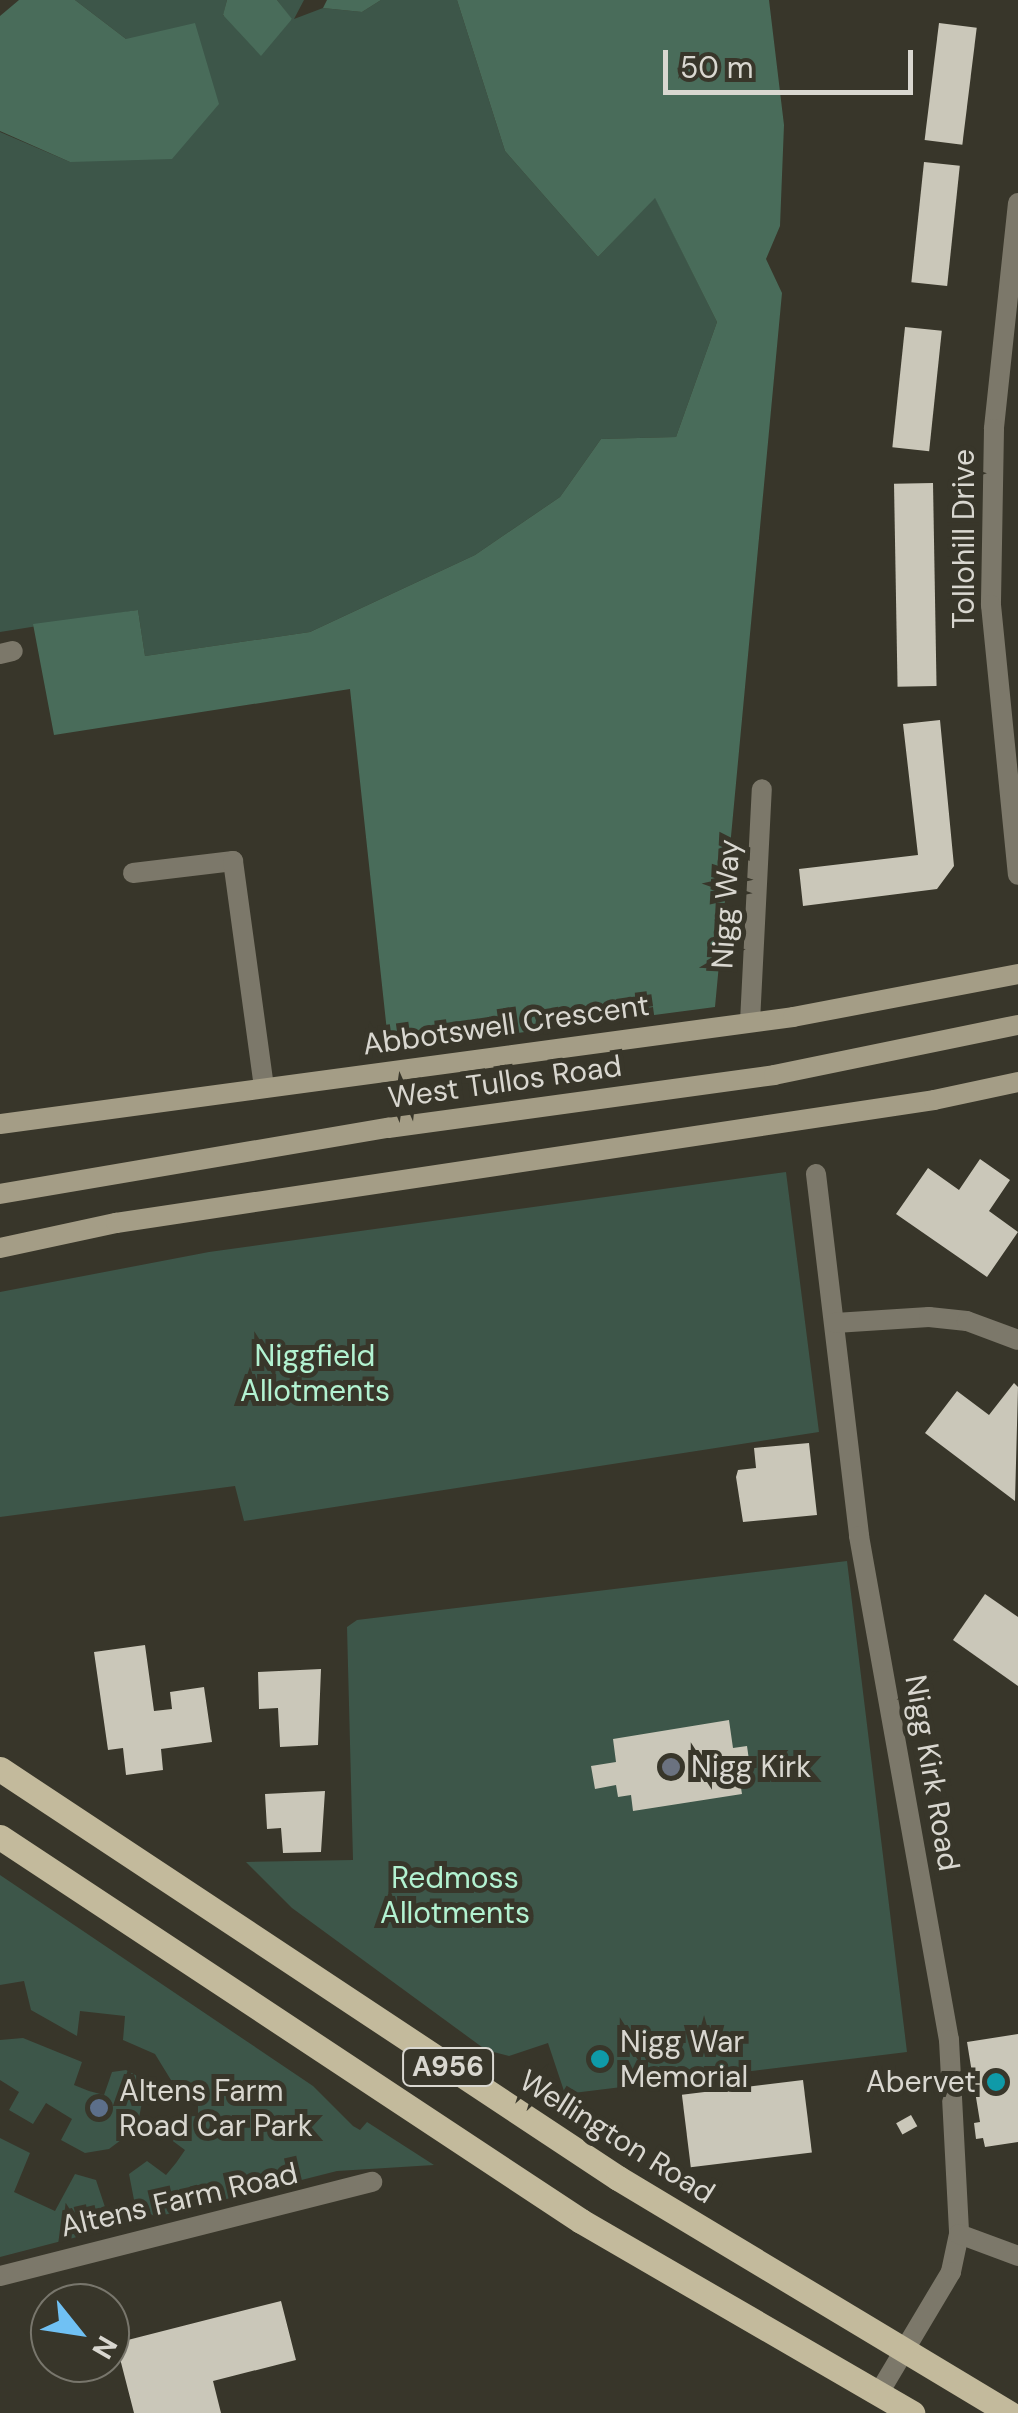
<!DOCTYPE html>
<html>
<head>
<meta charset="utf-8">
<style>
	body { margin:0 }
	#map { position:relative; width:1018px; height:2413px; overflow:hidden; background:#38362a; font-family:"DM Sans",sans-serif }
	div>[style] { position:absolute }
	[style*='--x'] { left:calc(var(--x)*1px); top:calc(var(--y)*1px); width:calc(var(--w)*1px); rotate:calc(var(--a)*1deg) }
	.green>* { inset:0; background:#3d5649 }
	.forest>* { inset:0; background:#496c5a }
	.building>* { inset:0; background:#cac7b9; transform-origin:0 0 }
	.street>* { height:20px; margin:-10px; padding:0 10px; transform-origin:10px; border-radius:10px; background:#7c786a }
	.secondary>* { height:20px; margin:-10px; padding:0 10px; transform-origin:10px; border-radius:10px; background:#a49d86 }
	.primary>* { height:25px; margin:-12.5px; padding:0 12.5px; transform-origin:12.5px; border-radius:12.5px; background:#c3ba9c }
	.dots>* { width:28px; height:28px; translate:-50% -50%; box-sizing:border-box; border:5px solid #38362a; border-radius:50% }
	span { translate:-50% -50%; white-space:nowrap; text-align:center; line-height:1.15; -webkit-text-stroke:10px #38362a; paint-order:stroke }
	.shield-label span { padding:2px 8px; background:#38362a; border:2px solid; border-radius:8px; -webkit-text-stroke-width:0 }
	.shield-label { font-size:28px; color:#d9d7d0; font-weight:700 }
	.street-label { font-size:30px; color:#d9d7d0 }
	.park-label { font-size:30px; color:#b2f2d1 }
	.poi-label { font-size:30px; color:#d9d7d0 }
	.left { translate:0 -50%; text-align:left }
	.right { translate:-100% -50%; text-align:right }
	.north { position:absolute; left:30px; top:2283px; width:100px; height:100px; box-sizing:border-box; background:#38362a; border:2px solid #78766c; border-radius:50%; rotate:120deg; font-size:28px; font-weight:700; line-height:40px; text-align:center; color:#d9d7d0 }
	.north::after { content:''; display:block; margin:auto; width:35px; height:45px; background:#70c1f4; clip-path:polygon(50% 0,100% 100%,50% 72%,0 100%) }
	.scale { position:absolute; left:663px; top:50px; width:250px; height:45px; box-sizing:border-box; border:5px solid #d9d7d0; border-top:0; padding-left:12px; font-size:30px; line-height:35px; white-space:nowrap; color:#d9d7d0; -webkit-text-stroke:8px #38362a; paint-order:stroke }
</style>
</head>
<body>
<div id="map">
	<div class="green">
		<i style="clip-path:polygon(75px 0,227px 0,223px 16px,292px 20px,277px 0,304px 0,294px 19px,323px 8px,362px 12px,381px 0,457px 0,505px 151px,598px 257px,655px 197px,717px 322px,676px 437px,601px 439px,560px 497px,475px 555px,310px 632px,145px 656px,138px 610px,0 632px,0 132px,70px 162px,126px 39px)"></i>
		<i style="clip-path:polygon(786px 1172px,819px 1432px,244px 1521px,235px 1486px,0 1517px,0 1292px,209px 1252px)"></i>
		<i style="clip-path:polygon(847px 1561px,907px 2052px,565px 2094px,548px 2043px,509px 2056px,486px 2050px,292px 1908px,246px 1862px,353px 1860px,347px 1627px,357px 1620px)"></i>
		<i style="clip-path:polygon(0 1875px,313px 2086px,353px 2126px,360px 2130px,367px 2122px,434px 2165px,337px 2171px,156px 2217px,135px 2205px,129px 2174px,147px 2161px,166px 2175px,176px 2163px,185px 2150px,166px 2136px,174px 2117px,198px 2116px,198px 2085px,174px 2085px,155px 2054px,123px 2040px,125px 2016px,80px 2011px,77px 2036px,31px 2010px,24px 1981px,0 1985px)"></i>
		<i style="clip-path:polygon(23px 2038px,82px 2062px,74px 2085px,89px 2091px,104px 2095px,112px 2072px,126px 2070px,139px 2077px,144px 2092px,137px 2128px,109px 2149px,85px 2153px,61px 2140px,72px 2119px,46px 2103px,33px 2124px,9px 2110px,19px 2092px,0 2080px,0 2040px)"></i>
		<i style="clip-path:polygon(0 2138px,30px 2153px,14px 2192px,55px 2211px,75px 2174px,96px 2180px,105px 2207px,100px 2231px,0 2257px)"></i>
	</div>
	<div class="forest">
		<i style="clip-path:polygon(19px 0,75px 0,126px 39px,195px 23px,219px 104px,172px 159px,70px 162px,0 131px,0 16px)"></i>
		<i style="clip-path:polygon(227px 0,277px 0,292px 19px,261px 56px,223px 15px)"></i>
		<i style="clip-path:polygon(327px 0,381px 0,362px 12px,323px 8px)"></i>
		<i style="clip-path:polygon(457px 0,769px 0,784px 125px,780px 226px,766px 259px,782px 293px,715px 1007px,389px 1050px,350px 689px,54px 735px,33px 624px,138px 610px,145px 656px,310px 632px,475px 555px,560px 497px,601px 439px,676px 437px,717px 322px,655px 198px,598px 257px,505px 151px)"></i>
	</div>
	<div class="building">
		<i style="left:939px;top:23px;width:38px;height:118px;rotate:7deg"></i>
		<i style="left:924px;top:162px;width:36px;height:121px;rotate:6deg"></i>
		<i style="left:905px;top:327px;width:37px;height:121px;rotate:6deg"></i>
		<i style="left:933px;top:483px;width:203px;height:39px;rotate:89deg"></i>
		<i style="clip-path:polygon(940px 720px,954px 866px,937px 889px,803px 906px,799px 869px,918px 855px,903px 724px)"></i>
		<i style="clip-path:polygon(980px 1159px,1010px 1180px,989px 1211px,1018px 1232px,987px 1277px,896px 1214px,928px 1168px,959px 1190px)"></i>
		<i style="clip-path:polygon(1014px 1383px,1018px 1387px,1015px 1501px,925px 1433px,957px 1391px,989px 1415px)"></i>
		<i style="clip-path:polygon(809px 1443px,817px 1515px,743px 1522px,736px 1477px,738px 1470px,756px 1468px,754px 1448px)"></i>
		<i style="clip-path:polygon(985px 1594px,1018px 1617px,1018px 1686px,953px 1640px)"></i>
		<i style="clip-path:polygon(145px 1645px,154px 1711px,172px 1709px,170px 1692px,204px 1687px,212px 1742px,161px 1749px,163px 1770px,126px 1775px,123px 1748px,108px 1750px,94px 1652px)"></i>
		<i style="clip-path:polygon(321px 1669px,318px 1745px,280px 1747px,278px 1708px,259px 1709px,258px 1672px)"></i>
		<i style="clip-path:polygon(729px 1720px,733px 1748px,747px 1746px,750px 1767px,738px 1769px,742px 1794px,633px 1811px,631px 1795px,618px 1797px,616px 1785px,595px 1789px,591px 1766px,616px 1762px,613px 1739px)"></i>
		<i style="clip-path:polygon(325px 1791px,321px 1852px,283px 1853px,281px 1828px,267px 1829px,265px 1794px)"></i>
		<i style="clip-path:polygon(1018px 2034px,1018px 2142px,985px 2147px,983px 2138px,976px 2139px,974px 2123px,980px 2122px,967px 2042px)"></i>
		<i style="left:803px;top:2080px;width:73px;height:122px;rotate:83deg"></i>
		<i style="left:911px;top:2115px;width:13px;height:17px;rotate:61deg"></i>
		<i style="clip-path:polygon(281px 2301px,296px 2360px,213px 2381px,221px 2413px,134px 2413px,116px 2343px)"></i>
	</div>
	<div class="street">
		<i style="--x:1018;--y:203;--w:227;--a:96.1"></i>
		<i style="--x:994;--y:429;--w:176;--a:91"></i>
		<i style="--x:991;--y:605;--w:271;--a:84.3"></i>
		<i style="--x:0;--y:654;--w:13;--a:-13"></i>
		<i style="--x:133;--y:873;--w:101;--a:-6.8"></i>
		<i style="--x:233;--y:861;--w:229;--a:82.2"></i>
		<i style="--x:750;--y:1022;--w:233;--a:-87.1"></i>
		<i style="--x:816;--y:1174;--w:365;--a:83.2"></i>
		<i style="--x:859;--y:1536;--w:512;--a:79.88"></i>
		<i style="--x:949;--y:2040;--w:194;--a:87"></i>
		<i style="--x:959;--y:2234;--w:39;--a:102"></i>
		<i style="--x:951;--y:2272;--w:141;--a:120.8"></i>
		<i style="--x:835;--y:1323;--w:94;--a:-3.7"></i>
		<i style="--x:929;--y:1317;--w:38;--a:6"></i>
		<i style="--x:967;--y:1321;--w:54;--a:20.4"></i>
		<i style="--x:959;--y:2234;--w:63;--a:20.4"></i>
		<i style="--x:0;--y:2276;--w:384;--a:-14.2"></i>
	</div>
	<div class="secondary">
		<i style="--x:0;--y:1124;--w:800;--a:-7.68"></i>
		<i style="--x:793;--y:1017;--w:229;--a:-10.8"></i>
		<i style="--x:0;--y:1194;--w:394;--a:-9.7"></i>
		<i style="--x:388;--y:1128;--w:390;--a:-7.8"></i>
		<i style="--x:774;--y:1075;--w:249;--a:-11.6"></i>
		<i style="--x:0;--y:1248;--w:119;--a:-12.2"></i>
		<i style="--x:116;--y:1223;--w:827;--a:-8.55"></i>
		<i style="--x:934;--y:1100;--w:86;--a:-12.1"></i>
	</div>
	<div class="primary">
		<i style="--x:0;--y:1769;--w:741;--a:33.5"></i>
		<i style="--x:618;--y:2178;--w:456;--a:31"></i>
		<i style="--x:0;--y:1837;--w:696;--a:33.46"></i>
		<i style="--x:581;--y:2221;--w:383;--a:30.1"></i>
	</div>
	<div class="dots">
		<i style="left:671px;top:1767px;background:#6b7280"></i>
		<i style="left:600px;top:2059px;background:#0f9aa8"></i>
		<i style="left:996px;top:2082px;background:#0f9aa8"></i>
		<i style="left:99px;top:2108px;background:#5c6f8a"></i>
	</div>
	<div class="shield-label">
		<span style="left:448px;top:2067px">A956</span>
	</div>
	<div class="street-label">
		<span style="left:964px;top:539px;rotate:-90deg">Tollohill Drive</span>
		<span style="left:726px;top:904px;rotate:-87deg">Nigg Way</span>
		<span style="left:506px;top:1025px;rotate:-8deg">Abbotswell Crescent</span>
		<span style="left:505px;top:1082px;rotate:-8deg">West Tullos Road</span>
		<span style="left:932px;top:1773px;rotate:80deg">Nigg Kirk Road</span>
		<span style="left:617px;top:2137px;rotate:32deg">Wellington Road</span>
		<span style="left:179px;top:2200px;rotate:-13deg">Altens Farm Road</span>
	</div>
	<div class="park-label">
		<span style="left:315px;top:1373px">Niggfield<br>Allotments</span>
		<span style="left:455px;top:1895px">Redmoss<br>Allotments</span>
	</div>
	<div class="poi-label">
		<span class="left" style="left:691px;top:1767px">Nigg Kirk</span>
		<span class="left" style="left:620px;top:2059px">Nigg War<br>Memorial</span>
		<span class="right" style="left:976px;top:2082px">Abervet</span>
		<span class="left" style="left:119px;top:2108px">Altens Farm<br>Road Car Park</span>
	</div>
	<div class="north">N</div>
	<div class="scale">50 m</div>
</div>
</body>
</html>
